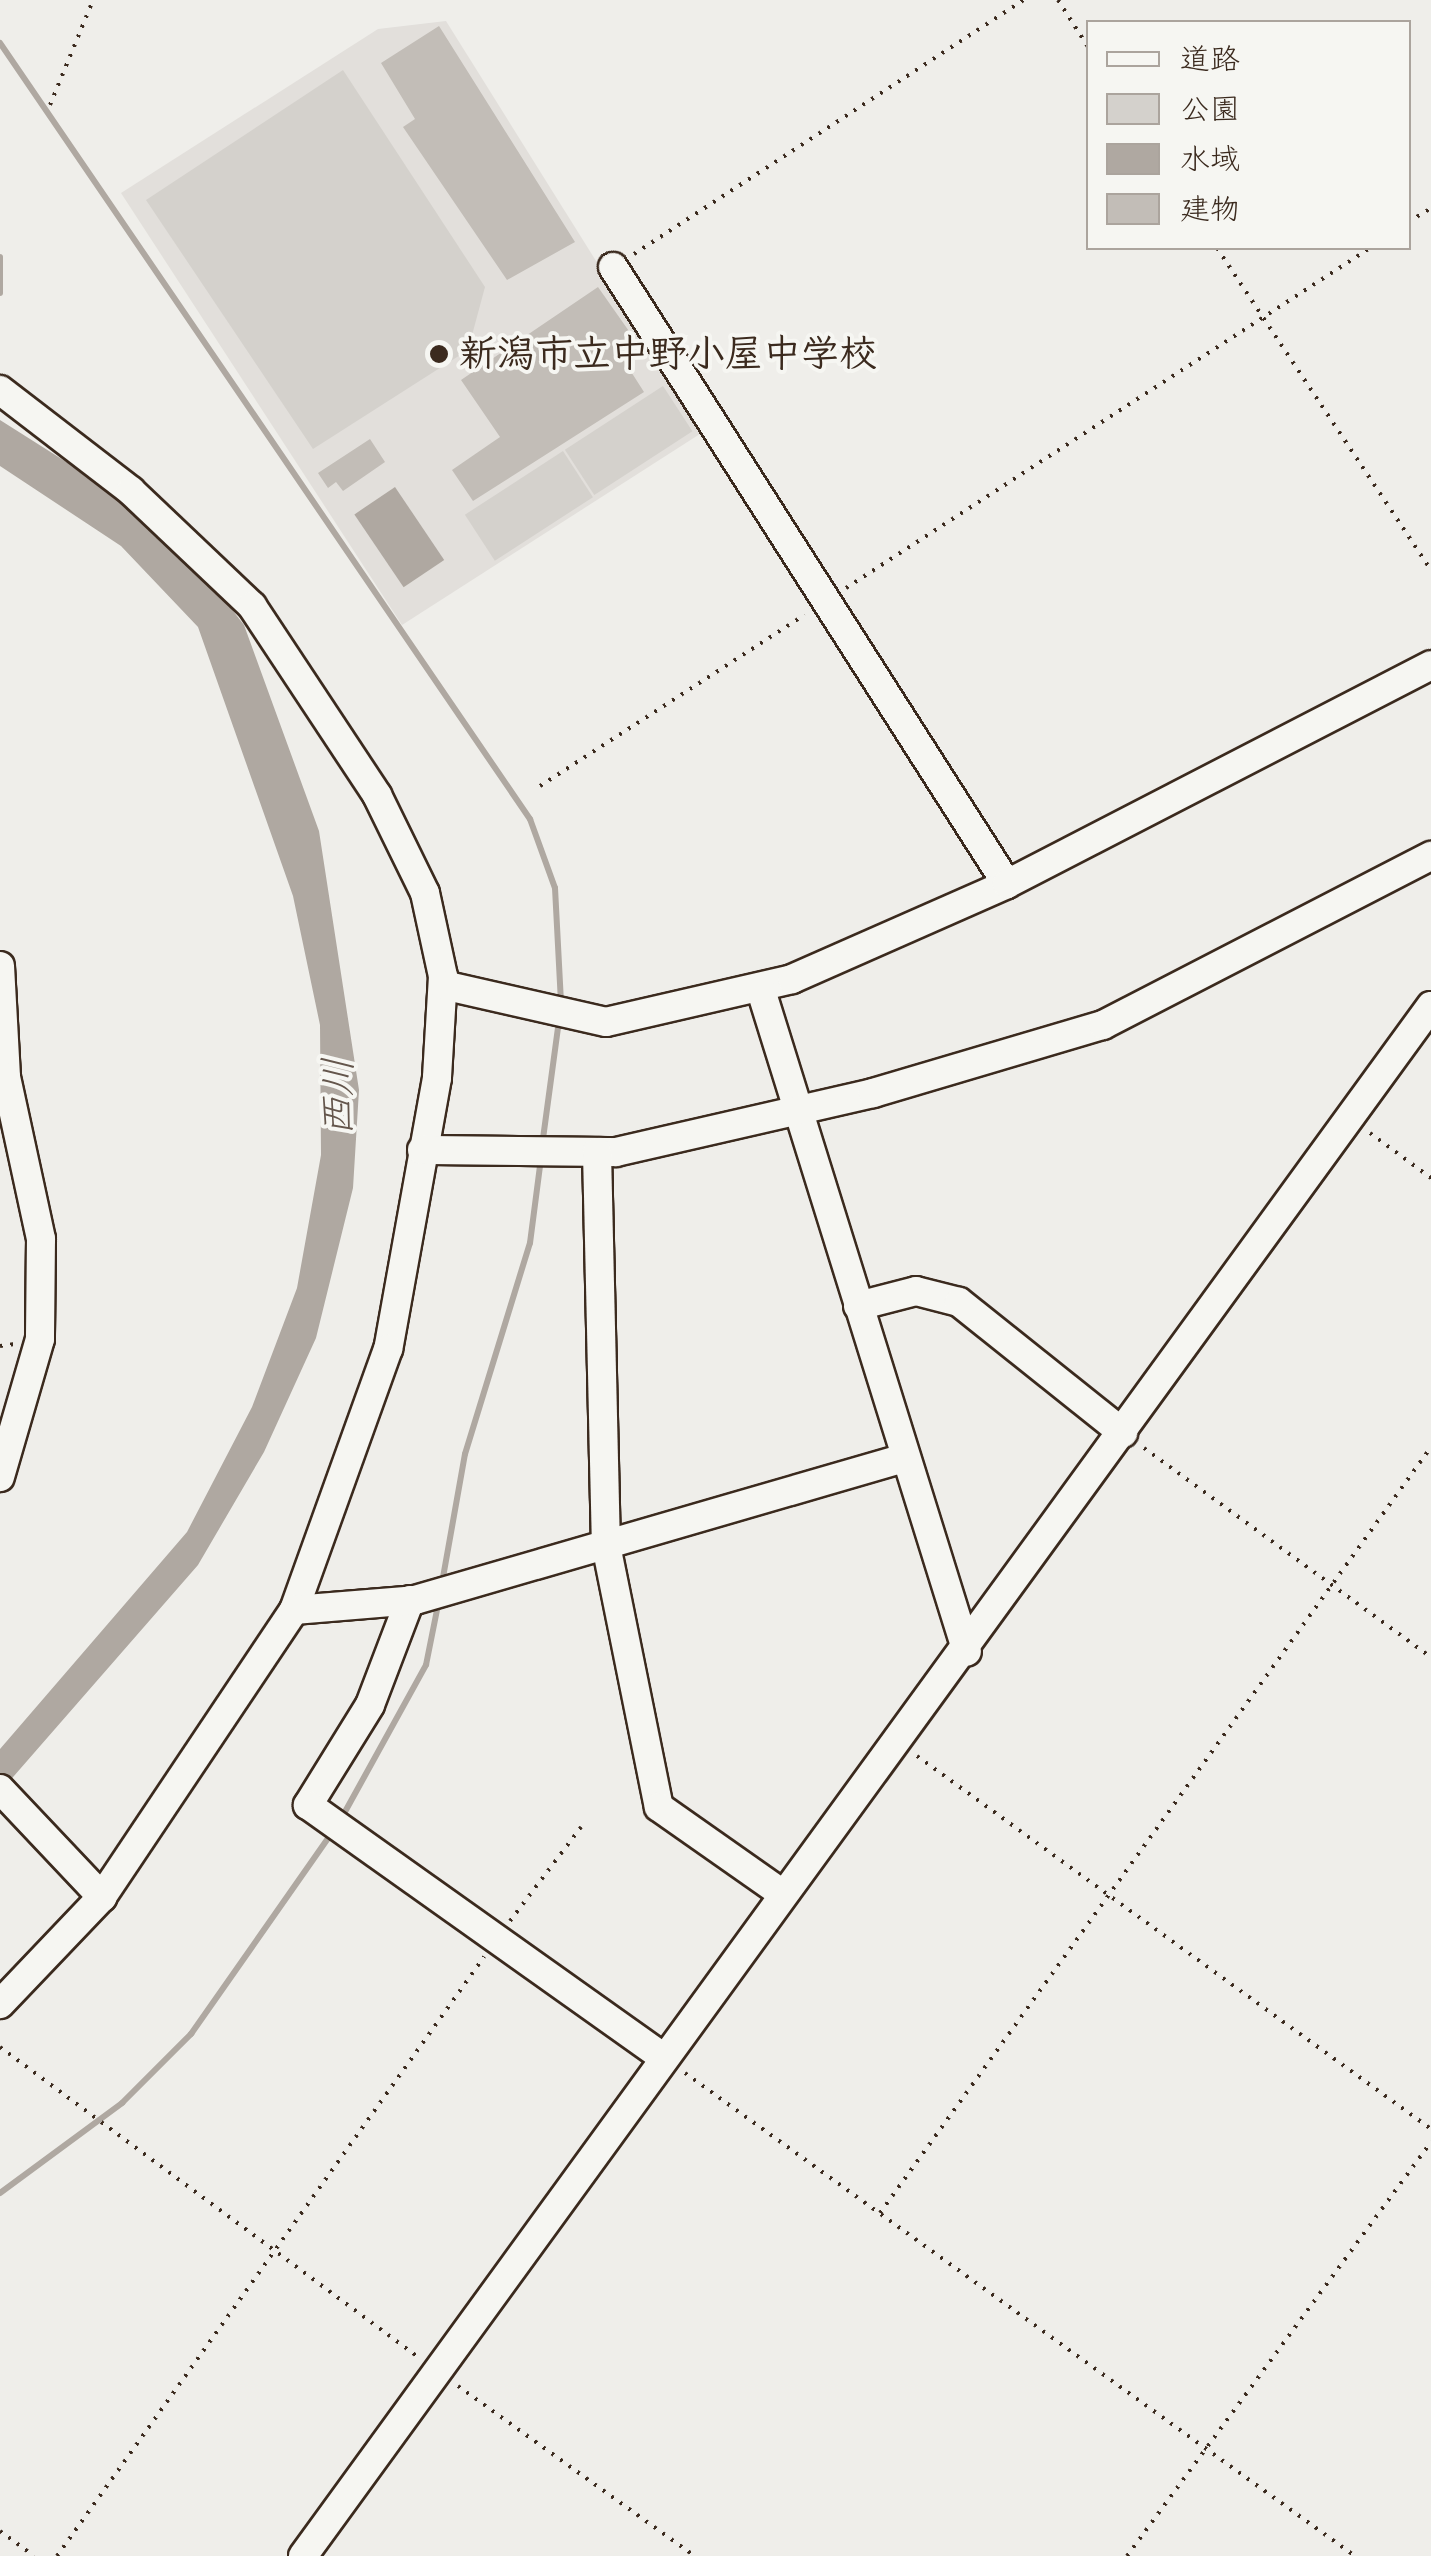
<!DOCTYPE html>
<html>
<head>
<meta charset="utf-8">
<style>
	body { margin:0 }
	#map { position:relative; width:1431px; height:2556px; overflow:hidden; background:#efeeea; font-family:Sriracha,"Klee One",sans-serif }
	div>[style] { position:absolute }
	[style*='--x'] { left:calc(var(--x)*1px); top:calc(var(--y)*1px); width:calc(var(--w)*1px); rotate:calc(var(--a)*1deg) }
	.built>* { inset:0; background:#e2dfdb }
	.green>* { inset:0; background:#d4d1cc; transform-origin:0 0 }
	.water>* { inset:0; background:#afa8a1; transform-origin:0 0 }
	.stream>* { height:6px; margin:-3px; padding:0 3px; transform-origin:3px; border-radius:3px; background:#afa8a1 }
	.building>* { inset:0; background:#c2bdb7 }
	.path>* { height:4px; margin-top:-2px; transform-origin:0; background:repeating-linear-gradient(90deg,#3b2a1e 0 2.5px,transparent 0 10.5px) }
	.roads { filter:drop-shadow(2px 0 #3b2a1e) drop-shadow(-2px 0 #3b2a1e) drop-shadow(0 2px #3b2a1e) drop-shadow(0 -2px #3b2a1e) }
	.minor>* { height:28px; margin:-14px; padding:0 14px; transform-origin:14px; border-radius:14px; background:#f6f6f2 }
	.dots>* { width:28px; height:28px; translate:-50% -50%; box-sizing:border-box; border:5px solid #f6f6f2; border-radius:50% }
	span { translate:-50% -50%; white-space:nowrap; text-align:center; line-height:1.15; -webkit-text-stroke:8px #f6f6f2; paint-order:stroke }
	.poi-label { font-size:38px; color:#3b2a1e; font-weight:700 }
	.left { translate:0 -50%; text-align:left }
	.water-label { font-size:40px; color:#64564c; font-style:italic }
	.legend { position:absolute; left:1086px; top:20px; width:325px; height:230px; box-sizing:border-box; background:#f6f6f2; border:2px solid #aba49d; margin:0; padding:12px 18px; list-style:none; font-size:30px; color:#3b2a1e }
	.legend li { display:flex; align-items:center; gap:20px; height:50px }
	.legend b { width:50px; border:2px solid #aba49d }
</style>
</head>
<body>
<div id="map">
	<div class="built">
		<i style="clip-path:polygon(446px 21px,703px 432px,402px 625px,121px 193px,378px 29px)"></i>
	</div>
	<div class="green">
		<i style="clip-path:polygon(343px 70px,485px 287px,468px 350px,313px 449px,146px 200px)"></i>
		<i style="left:663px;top:386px;width:54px;height:117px;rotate:57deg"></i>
		<i style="left:563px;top:451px;width:55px;height:117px;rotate:57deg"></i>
	</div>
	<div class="water">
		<i style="clip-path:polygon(0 420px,109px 489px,202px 571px,244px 625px,319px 831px,359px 1090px,353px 1188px,316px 1338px,264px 1452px,198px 1565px,0 1792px,0 1749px,187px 1532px,252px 1407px,297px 1288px,321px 1155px,320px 1025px,293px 896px,198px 627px,121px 546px,0 466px)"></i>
		<i style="left:395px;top:487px;width:88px;height:49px;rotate:56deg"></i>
	</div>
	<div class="stream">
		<i style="--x:0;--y:43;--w:940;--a:55.67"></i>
		<i style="--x:530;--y:819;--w:73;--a:70.1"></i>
		<i style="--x:555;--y:888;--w:114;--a:87"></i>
		<i style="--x:0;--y:257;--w:36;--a:90"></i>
		<i style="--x:542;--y:1146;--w:127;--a:-82.3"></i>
		<i style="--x:442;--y:1583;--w:131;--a:-79.9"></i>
		<i style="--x:465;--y:1454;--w:221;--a:-72.9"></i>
		<i style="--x:530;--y:1243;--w:86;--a:-82.6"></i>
		<i style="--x:885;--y:1780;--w:878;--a:-53.99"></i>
		<i style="--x:341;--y:1819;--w:176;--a:-61.1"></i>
		<i style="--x:426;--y:1665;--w:66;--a:-78.7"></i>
		<i style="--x:0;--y:2193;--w:152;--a:-36.4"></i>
		<i style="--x:122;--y:2103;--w:98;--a:-45"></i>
		<i style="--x:191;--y:2034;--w:249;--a:-55"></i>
	</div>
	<div class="building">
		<i style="clip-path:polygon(439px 26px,575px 242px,507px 280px,403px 127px,415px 119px,381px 63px)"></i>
		<i style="clip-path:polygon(598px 287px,638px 344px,621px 356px,644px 392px,473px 501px,452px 470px,500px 437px,461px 380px)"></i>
		<i style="clip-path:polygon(370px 439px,385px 462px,343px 491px,336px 482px,328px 488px,318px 473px)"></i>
	</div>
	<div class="path">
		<i style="--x:1058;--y:0;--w:56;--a:57.4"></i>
		<i style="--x:50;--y:105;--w:113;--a:-67.7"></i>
		<i style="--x:1408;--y:222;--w:27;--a:-31"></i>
		<i style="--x:1217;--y:248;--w:387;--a:56.4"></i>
		<i style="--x:634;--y:254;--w:465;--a:-33.1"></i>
		<i style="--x:846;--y:588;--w:625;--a:-32.98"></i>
		<i style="--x:540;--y:786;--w:315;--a:-32.9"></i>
		<i style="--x:1370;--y:1133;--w:76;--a:36.4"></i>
		<i style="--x:0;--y:1346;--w:15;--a:-8"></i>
		<i style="--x:1144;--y:1448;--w:355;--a:36.1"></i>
		<i style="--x:917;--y:1756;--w:635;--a:35.97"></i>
		<i style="--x:510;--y:1921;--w:118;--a:-52.9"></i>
		<i style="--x:0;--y:2047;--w:520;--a:36.56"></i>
		<i style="--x:685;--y:2073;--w:826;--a:35.79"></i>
		<i style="--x:880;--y:2213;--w:944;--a:-54.27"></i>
		<i style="--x:458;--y:2386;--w:292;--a:35.7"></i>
		<i style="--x:0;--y:2531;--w:42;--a:36.3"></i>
		<i style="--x:57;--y:2556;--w:736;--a:-54.52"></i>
		<i style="--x:1127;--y:2556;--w:514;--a:-53.71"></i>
	</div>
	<div class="roads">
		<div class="minor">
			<i style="--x:613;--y:267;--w:732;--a:57.44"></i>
			<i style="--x:0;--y:390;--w:165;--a:37.6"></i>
			<i style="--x:131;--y:491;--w:167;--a:43.5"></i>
			<i style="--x:252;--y:606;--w:227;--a:56.5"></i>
			<i style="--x:377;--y:795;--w:109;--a:63.9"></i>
			<i style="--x:425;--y:893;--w:85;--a:77.8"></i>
			<i style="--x:443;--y:976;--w:102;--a:93.4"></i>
			<i style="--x:437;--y:1078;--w:275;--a:100.2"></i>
			<i style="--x:388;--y:1349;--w:277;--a:109.8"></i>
			<i style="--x:294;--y:1610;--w:345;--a:123.8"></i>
			<i style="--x:102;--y:1897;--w:148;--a:133.6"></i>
			<i style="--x:0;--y:966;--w:111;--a:86.9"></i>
			<i style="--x:6;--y:1077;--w:166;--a:77.8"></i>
			<i style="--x:41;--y:1239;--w:100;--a:90.6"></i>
			<i style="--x:40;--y:1339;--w:144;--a:106.2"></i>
			<i style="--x:443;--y:985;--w:167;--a:12.8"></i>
			<i style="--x:606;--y:1022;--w:191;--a:-13"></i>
			<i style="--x:792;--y:979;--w:235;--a:-23.8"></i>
			<i style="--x:1007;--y:884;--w:477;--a:-27.3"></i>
			<i style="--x:760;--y:987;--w:696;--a:72.71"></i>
			<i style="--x:422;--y:1150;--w:194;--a:0.6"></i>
			<i style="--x:616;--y:1152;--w:264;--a:-12.9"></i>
			<i style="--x:873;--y:1093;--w:240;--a:-16.5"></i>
			<i style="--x:1103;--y:1025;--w:369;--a:-27.3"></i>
			<i style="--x:597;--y:1152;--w:393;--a:88.7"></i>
			<i style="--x:606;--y:1545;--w:267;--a:78.6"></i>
			<i style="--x:659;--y:1807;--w:148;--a:35.1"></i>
			<i style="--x:858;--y:1306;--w:60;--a:-14.5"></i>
			<i style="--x:916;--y:1291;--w:44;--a:14.3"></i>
			<i style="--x:959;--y:1302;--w:210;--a:38.6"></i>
			<i style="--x:410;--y:1600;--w:112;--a:110.9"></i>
			<i style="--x:370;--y:1705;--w:118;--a:121.8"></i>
			<i style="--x:308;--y:1805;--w:433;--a:35.4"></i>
			<i style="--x:294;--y:1610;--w:121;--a:-4.7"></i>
			<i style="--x:415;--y:1600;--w:509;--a:-16.19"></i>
			<i style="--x:0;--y:1789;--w:149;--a:46.6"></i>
			<i style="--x:303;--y:2556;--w:1917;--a:-53.96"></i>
		</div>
	</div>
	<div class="dots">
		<i style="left:439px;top:354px;background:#3b2a1e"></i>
	</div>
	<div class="poi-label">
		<span class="left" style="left:459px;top:354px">新潟市立中野小屋中学校</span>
	</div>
	<div class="water-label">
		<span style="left:338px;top:1097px;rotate:-90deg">西川</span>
	</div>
	<ul class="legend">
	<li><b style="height:12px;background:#f6f6f2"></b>道路</li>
	<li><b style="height:28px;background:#d4d1cc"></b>公園</li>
	<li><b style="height:28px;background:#afa8a1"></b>水域</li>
	<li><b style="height:28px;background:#c2bdb7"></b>建物</li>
	</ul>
</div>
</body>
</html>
